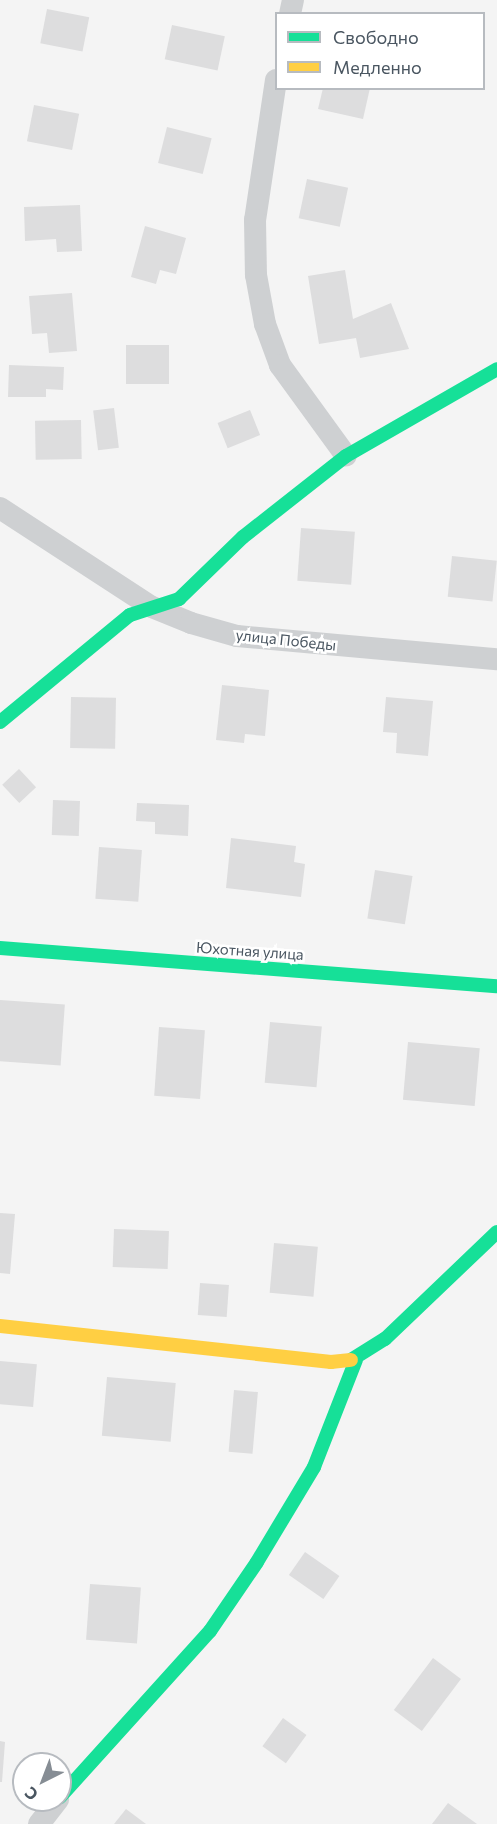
<!DOCTYPE html>
<html>
<head>
<meta charset="utf-8">
<style>
	body { margin:0 }
	#map { position:relative; width:497px; height:1824px; overflow:hidden; background:#f4f4f4; font-family:Commissioner,sans-serif }
	div>[style] { position:absolute }
	[style*='--x'] { left:calc(var(--x)*1px); top:calc(var(--y)*1px); width:calc(var(--w)*1px); rotate:calc(var(--a)*1deg) }
	.building>* { inset:0; background:#ddddde; transform-origin:0 0 }
	.street>* { height:22px; margin:-11px; padding:0 11px; transform-origin:11px; border-radius:11px; background:#ced0d2 }
	.fast>* { height:14px; margin:-7px; padding:0 7px; transform-origin:7px; border-radius:7px; background:#16e098 }
	.slow>* { height:14px; margin:-7px; padding:0 7px; transform-origin:7px; border-radius:7px; background:#ffcf43 }
	span { translate:-50% -50%; white-space:nowrap; text-align:center; line-height:1.15; -webkit-text-stroke:5px #fff; paint-order:stroke }
	.street-label { font-size:15px; color:#4a5661 }
	.legend { position:absolute; left:275px; top:12px; width:210px; height:78px; box-sizing:border-box; background:#fff; border:2px solid #b7bbc0; margin:0; padding:8px 10px; list-style:none; font-size:18px; color:#4a5661 }
	.legend li { display:flex; align-items:center; gap:12px; height:30px }
	.legend b { width:30px; border:2px solid #b7bbc0 }
	.north { position:absolute; left:12px; top:1752px; width:60px; height:60px; box-sizing:border-box; background:#fff; border:2px solid #b7bbc0; border-radius:50%; rotate:222deg; font-size:16px; font-weight:700; line-height:24px; text-align:center; color:#4a5661 }
	.north::after { content:''; display:block; margin:auto; width:21px; height:27px; background:#868d94; clip-path:polygon(50% 0,100% 100%,50% 72%,0 100%) }
</style>
</head>
<body>
<div id="map">
	<div class="building">
		<i style="left:47px;top:9px;width:43px;height:35px;rotate:11deg"></i>
		<i style="left:172px;top:25px;width:54px;height:35px;rotate:12deg"></i>
		<i style="clip-path:polygon(323px 88px,370px 88px,363px 119px,318px 109px)"></i>
		<i style="left:34px;top:105px;width:46px;height:37px;rotate:11deg"></i>
		<i style="left:167px;top:127px;width:46px;height:37px;rotate:14deg"></i>
		<i style="left:307px;top:179px;width:42px;height:40px;rotate:12deg"></i>
		<i style="clip-path:polygon(80px 205px,82px 251px,57px 252px,56px 239px,25px 241px,24px 207px)"></i>
		<i style="clip-path:polygon(145px 226px,186px 238px,176px 274px,160px 270px,156px 284px,131px 277px)"></i>
		<i style="clip-path:polygon(345px 270px,353px 319px,391px 303px,409px 349px,360px 358px,356px 338px,319px 344px,308px 276px)"></i>
		<i style="clip-path:polygon(72px 293px,77px 351px,49px 353px,47px 333px,32px 334px,29px 296px)"></i>
		<i style="left:169px;top:345px;width:39px;height:43px;rotate:90deg"></i>
		<i style="clip-path:polygon(9px 365px,64px 367px,63px 390px,46px 389px,46px 397px,8px 397px)"></i>
		<i style="left:114px;top:408px;width:40px;height:21px;rotate:83deg"></i>
		<i style="left:250px;top:410px;width:27px;height:35px;rotate:68deg"></i>
		<i style="left:81px;top:420px;width:39px;height:46px;rotate:89deg"></i>
		<i style="left:301px;top:528px;width:54px;height:53px;rotate:4deg"></i>
		<i style="left:452px;top:556px;width:45px;height:41px;rotate:6deg"></i>
		<i style="clip-path:polygon(222px 685px,269px 690px,265px 736px,245px 734px,244px 743px,216px 740px)"></i>
		<i style="left:71px;top:697px;width:45px;height:51px;rotate:1deg"></i>
		<i style="clip-path:polygon(386px 697px,433px 701px,428px 756px,396px 753px,397px 733px,383px 732px)"></i>
		<i style="left:19px;top:769px;width:25px;height:23px;rotate:47deg"></i>
		<i style="left:53px;top:800px;width:27px;height:35px;rotate:2deg"></i>
		<i style="clip-path:polygon(137px 803px,189px 805px,188px 836px,155px 834px,155px 822px,136px 821px)"></i>
		<i style="clip-path:polygon(231px 838px,296px 846px,294px 862px,305px 864px,301px 897px,226px 888px)"></i>
		<i style="left:99px;top:847px;width:43px;height:52px;rotate:4deg"></i>
		<i style="left:375px;top:870px;width:38px;height:49px;rotate:9deg"></i>
		<i style="left:0;top:1000px;width:65px;height:61px;rotate:4deg"></i>
		<i style="left:270px;top:1022px;width:52px;height:61px;rotate:5deg"></i>
		<i style="left:159px;top:1027px;width:46px;height:69px;rotate:4deg"></i>
		<i style="left:408px;top:1042px;width:72px;height:58px;rotate:5deg"></i>
		<i style="clip-path:polygon(0 1213px,15px 1214px,10px 1274px,0 1273px)"></i>
		<i style="left:114px;top:1229px;width:55px;height:38px;rotate:2deg"></i>
		<i style="left:274px;top:1243px;width:44px;height:50px;rotate:5deg"></i>
		<i style="left:200px;top:1283px;width:29px;height:32px;rotate:4deg"></i>
		<i style="left:0;top:1361px;width:37px;height:43px;rotate:5deg"></i>
		<i style="left:107px;top:1377px;width:69px;height:59px;rotate:5deg"></i>
		<i style="left:234px;top:1390px;width:24px;height:62px;rotate:5deg"></i>
		<i style="left:305px;top:1552px;width:42px;height:28px;rotate:35deg"></i>
		<i style="left:90px;top:1584px;width:51px;height:56px;rotate:4deg"></i>
		<i style="left:433px;top:1658px;width:35px;height:65px;rotate:37deg"></i>
		<i style="left:283px;top:1718px;width:29px;height:35px;rotate:36deg"></i>
		<i style="clip-path:polygon(0 1741px,5px 1742px,2px 1782px,0 1782px)"></i>
		<i style="clip-path:polygon(448px 1803px,477px 1824px,432px 1824px)"></i>
		<i style="clip-path:polygon(126px 1809px,146px 1824px,114px 1824px)"></i>
	</div>
	<div class="street">
		<i style="--x:290;--y:14;--w:14;--a:-78"></i>
		<i style="--x:276;--y:80;--w:142;--a:98.5"></i>
		<i style="--x:255;--y:220;--w:55;--a:89"></i>
		<i style="--x:256;--y:275;--w:50;--a:79.6"></i>
		<i style="--x:265;--y:324;--w:44;--a:69.9"></i>
		<i style="--x:280;--y:365;--w:112;--a:54"></i>
		<i style="--x:0;--y:508;--w:181;--a:33.1"></i>
		<i style="--x:152;--y:607;--w:42;--a:22.3"></i>
		<i style="--x:191;--y:623;--w:48;--a:15.8"></i>
		<i style="--x:237;--y:636;--w:261;--a:5.1"></i>
		<i style="--x:39;--y:1824;--w:31;--a:-52"></i>
	</div>
	<div class="fast">
		<i style="--x:0;--y:722;--w:168;--a:-39.5"></i>
		<i style="--x:130;--y:615;--w:52;--a:-18.1"></i>
		<i style="--x:179;--y:599;--w:89;--a:-44.1"></i>
		<i style="--x:243;--y:537;--w:131;--a:-38.2"></i>
		<i style="--x:346;--y:456;--w:174;--a:-29.9"></i>
		<i style="--x:0;--y:948;--w:498;--a:4.4"></i>
		<i style="--x:351;--y:1360;--w:40;--a:-32"></i>
		<i style="--x:385;--y:1339;--w:155;--a:-43.7"></i>
		<i style="--x:60;--y:1797;--w:224;--a:-47.9"></i>
		<i style="--x:210;--y:1631;--w:83;--a:-55.7"></i>
		<i style="--x:257;--y:1562;--w:111;--a:-59"></i>
		<i style="--x:314;--y:1467;--w:115;--a:-68.6"></i>
	</div>
	<div class="slow">
		<i style="--x:0;--y:1326;--w:333;--a:6.2"></i>
		<i style="--x:331;--y:1362;--w:20;--a:-6"></i>
	</div>
	<div class="street-label">
		<span style="left:286px;top:640px;rotate:6deg">улица Победы</span>
		<span style="left:250px;top:951px;rotate:4deg">Юхотная улица</span>
	</div>
	<ul class="legend">
	<li><b style="height:8px;background:#16e098"></b>Свободно</li>
	<li><b style="height:8px;background:#ffcf43"></b>Медленно</li>
	</ul>
	<div class="north">С</div>
</div>
</body>
</html>
